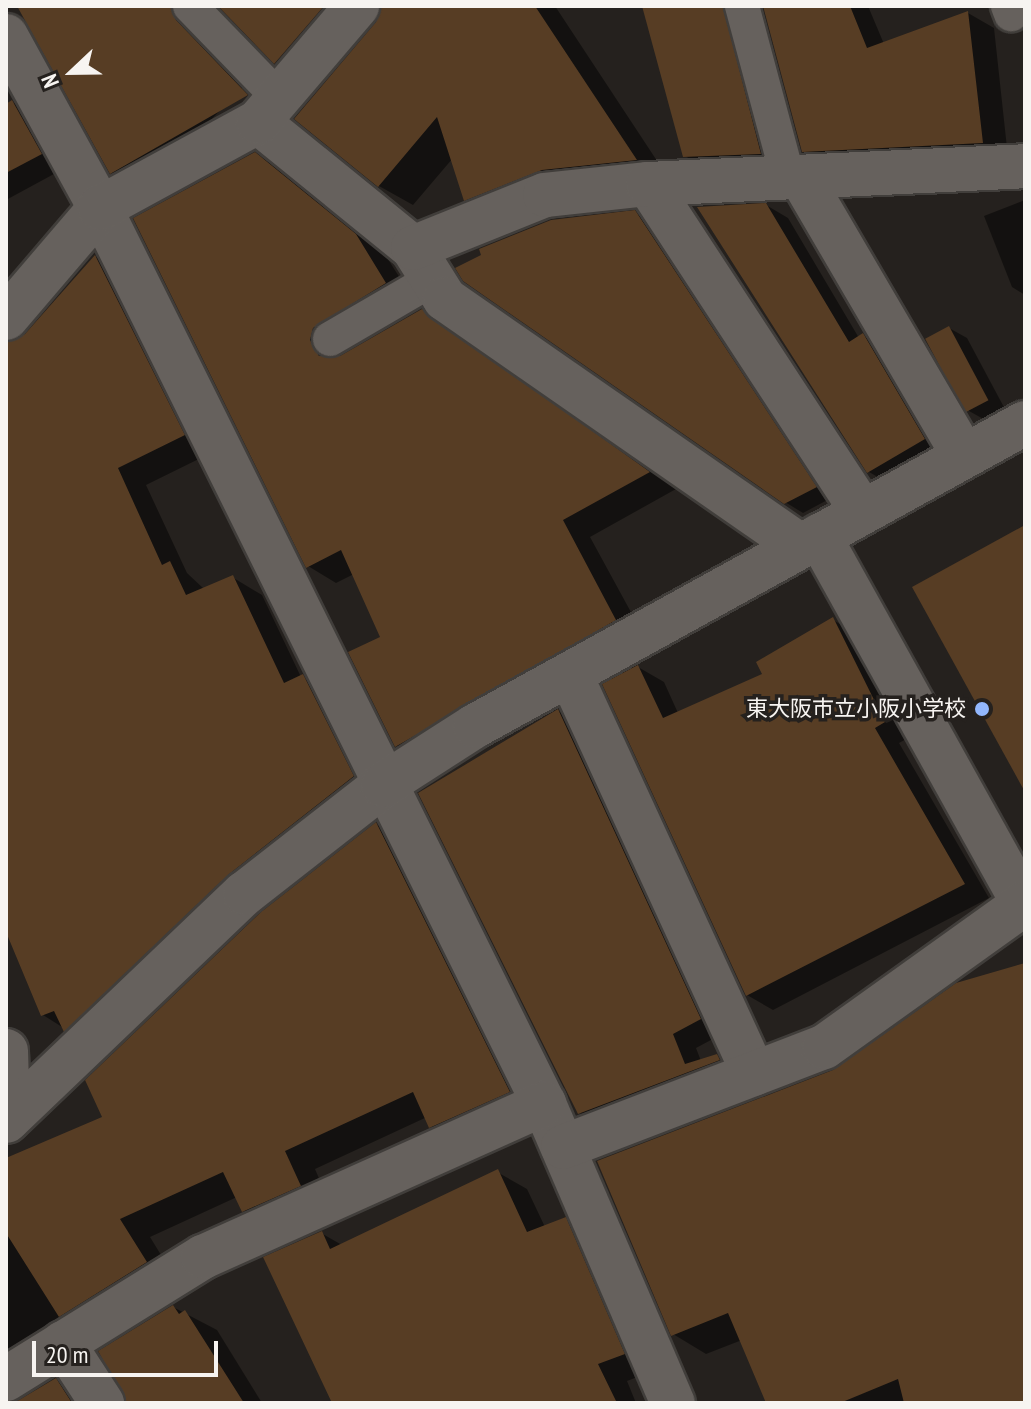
<!DOCTYPE html>
<html>
<head>
<meta charset="utf-8">
<style>
	body { margin:0 }
	#map { position:relative; width:1031px; height:1409px; overflow:hidden; background:#25211e; font-family:"PT Sans Narrow","Noto Sans JP",sans-serif }
	div>[style] { position:absolute }
	[style*='--x'] { left:calc(var(--x)*1px); top:calc(var(--y)*1px); width:calc(var(--w)*1px); rotate:calc(var(--a)*1deg) }
	.shadow>* { inset:0; background:#0007 }
	.building>* { inset:0; background:#573d24; transform-origin:0 0 }
	.roads { filter:drop-shadow(2px 0 #413e3b) drop-shadow(-2px 0 #413e3b) drop-shadow(0 2px #413e3b) drop-shadow(0 -2px #413e3b) }
	.lane>* { height:34px; margin:-17px; padding:0 17px; transform-origin:17px; border-radius:17px; background:#66615d }
	.street>* { height:44px; margin:-22px; padding:0 22px; transform-origin:22px; border-radius:22px; background:#66615d }
	.dots>* { width:22px; height:22px; translate:-50% -50%; box-sizing:border-box; border:4px solid #25211e; border-radius:50% }
	span { translate:-50% -50%; white-space:nowrap; text-align:center; line-height:1.15; -webkit-text-stroke:7px #25211e; paint-order:stroke }
	.poi-label { font-size:22px; color:#f7f4f1 }
	.right { translate:-100% -50%; text-align:right }
	.frame { position:absolute; inset:0; border:8px solid #f7f4f1; pointer-events:none }
	.north { position:absolute; left:32px; top:32px; width:80px; height:80px; -webkit-text-stroke:6px #25211e; paint-order:stroke; rotate:248deg; font-size:22px; font-weight:700; line-height:32px; text-align:center; color:#f7f4f1 }
	.north::after { content:''; display:block; margin:auto; width:28px; height:36px; background:#f7f4f1; clip-path:polygon(50% 0,100% 100%,50% 72%,0 100%) }
	.scale { position:absolute; left:32px; top:1341px; width:186px; height:36px; box-sizing:border-box; border:4px solid #f7f4f1; border-top:0; padding-left:10px; font-size:24px; line-height:28px; white-space:nowrap; color:#f7f4f1; -webkit-text-stroke:6px #25211e; paint-order:stroke }
</style>
</head>
<body>
<div id="map">
	<div class="shadow">
		<i style="clip-path:polygon(418px 6px,555px 6px,669px 179px,499px 219px,465px 199px,453px 158px,413px 205px,379px 186px,296px 118px)"></i>
		<i style="clip-path:polygon(644px 6px,757px 6px,785px 167px,711px 171px,685px 156px)"></i>
		<i style="clip-path:polygon(765px 6px,868px 6px,884px 44px,968px 13px,994px 28px,1008px 157px,829px 165px,803px 150px)"></i>
		<i style="clip-path:polygon(171px 14px,202px 32px,248px 82px,142px 190px,111px 173px)"></i>
		<i style="clip-path:polygon(12px 102px,37px 116px,65px 168px,6px 200px,6px 106px)"></i>
		<i style="clip-path:polygon(255px 154px,284px 171px,384px 253px,414px 300px,341px 345px,337px 360px,451px 328px,676px 489px,590px 537px,644px 636px,425px 763px,397px 746px,351px 653px,382px 638px,354px 574px,336px 583px,308px 566px)"></i>
		<i style="clip-path:polygon(1025px 200px,1025px 295px,1012px 287px,984px 216px)"></i>
		<i style="clip-path:polygon(766px 205px,788px 218px,859px 338px,863px 336px,885px 348px,946px 452px,890px 484px,869px 472px)"></i>
		<i style="clip-path:polygon(635px 213px,653px 223px,833px 497px,803px 513px,785px 502px)"></i>
		<i style="clip-path:polygon(96px 257px,125px 274px,213px 452px,146px 485px,187px 573px,204px 589px,232px 577px,262px 595px,301px 677px,333px 693px,382px 794px,94px 1047px,43px 1015px,6px 927px,6px 346px,26px 336px)"></i>
		<i style="clip-path:polygon(949px 328px,967px 338px,1006px 411px,987px 421px,969px 411px)"></i>
		<i style="clip-path:polygon(833px 620px,859px 635px,910px 737px,899px 743px,989px 898px,773px 1010px,747px 995px,638px 667px,664px 682px,678px 713px,765px 674px)"></i>
		<i style="clip-path:polygon(558px 711px,583px 725px,724px 1033px,696px 1048px,701px 1061px,717px 1057px,742px 1071px,604px 1127px,580px 1113px)"></i>
		<i style="clip-path:polygon(376px 824px,407px 842px,540px 1110px,462px 1145px,431px 1127px,427px 1117px,315px 1169px,330px 1204px,275px 1229px,244px 1211px,237px 1197px,150px 1237px,177px 1281px,15px 1384px,15px 1403px,56px 1380px,90px 1403px,6px 1403px,6px 1177px,105px 1118px)"></i>
		<i style="clip-path:polygon(1025px 966px,1025px 1403px,768px 1403px,742px 1340px,706px 1354px,673px 1334px,834px 1072px)"></i>
		<i style="clip-path:polygon(497px 1172px,527px 1189px,545px 1227px,565px 1219px,595px 1236px,653px 1371px,627px 1381px,636px 1403px,334px 1403px,321px 1233px,342px 1245px)"></i>
		<i style="clip-path:polygon(173px 1307px,217px 1330px,262px 1403px,128px 1403px)"></i>
	</div>
	<div class="building">
		<i style="clip-path:polygon(17px 6px,171px 6px,176px 20px,248px 95px,110px 174px)"></i>
		<i style="clip-path:polygon(218px 6px,324px 6px,274px 64px)"></i>
		<i style="clip-path:polygon(381px 6px,535px 6px,637px 160px,542px 170px,464px 201px,437px 117px,378px 187px,294px 119px,376px 22px)"></i>
		<i style="clip-path:polygon(642px 6px,723px 6px,761px 154px,683px 157px)"></i>
		<i style="clip-path:polygon(763px 6px,850px 6px,867px 48px,968px 11px,983px 143px,802px 152px)"></i>
		<i style="clip-path:polygon(12px 100px,42px 154px,6px 173px,6px 104px)"></i>
		<i style="clip-path:polygon(255px 152px,356px 234px,386px 283px,313px 328px,310px 340px,319px 356px,340px 356px,422px 309px,650px 472px,563px 520px,616px 620px,395px 747px,348px 652px,380px 637px,341px 550px,306px 568px,133px 218px)"></i>
		<i style="clip-path:polygon(766px 203px,849px 342px,863px 333px,925px 439px,867px 473px,697px 207px)"></i>
		<i style="clip-path:polygon(635px 210px,817px 487px,784px 504px,463px 281px,455px 268px,481px 255px,479px 249px,551px 220px)"></i>
		<i style="clip-path:polygon(95px 255px,185px 435px,118px 468px,162px 565px,170px 561px,186px 595px,233px 575px,284px 683px,303px 674px,354px 776px,228px 875px,64px 1032px,54px 1011px,41px 1016px,6px 932px,6px 342px,25px 334px)"></i>
		<i style="left:949px;top:326px;width:84px;height:27px;rotate:62deg"></i>
		<i style="clip-path:polygon(1025px 525px,1025px 792px,912px 587px)"></i>
		<i style="clip-path:polygon(833px 617px,885px 722px,875px 728px,965px 884px,746px 996px,602px 684px,638px 665px,663px 718px,762px 674px,756px 662px)"></i>
		<i style="clip-path:polygon(558px 709px,701px 1019px,673px 1034px,685px 1064px,717px 1054px,720px 1060px,578px 1114px,418px 793px)"></i>
		<i style="clip-path:polygon(376px 822px,510px 1092px,429px 1128px,413px 1092px,285px 1151px,301px 1186px,242px 1212px,223px 1172px,120px 1219px,147px 1262px,59px 1317px,6px 1233px,6px 1158px,102px 1117px,85px 1080px,261px 912px)"></i>
		<i style="clip-path:polygon(1025px 963px,1025px 1403px,904px 1403px,898px 1379px,840px 1403px,766px 1403px,728px 1313px,671px 1336px,597px 1161px,833px 1070px,956px 983px)"></i>
		<i style="clip-path:polygon(498px 1169px,527px 1232px,566px 1217px,625px 1354px,598px 1364px,617px 1403px,332px 1403px,263px 1257px,322px 1231px,330px 1249px)"></i>
		<i style="clip-path:polygon(173px 1305px,179px 1314px,185px 1310px,244px 1403px,127px 1403px,98px 1351px)"></i>
		<i style="clip-path:polygon(56px 1378px,72px 1403px,10px 1403px,19px 1400px)"></i>
	</div>
	<div class="roads">
		<div class="lane">
			<i style="--x:190;--y:6;--w:128;--a:45.9"></i>
			<i style="--x:742;--y:6;--w:178;--a:75"></i>
			<i style="--x:1008;--y:6;--w:9;--a:69"></i>
			<i style="--x:330;--y:339;--w:119;--a:-30.2"></i>
		</div>
		<div class="street">
			<i style="--x:6;--y:36;--w:196;--a:61.3"></i>
			<i style="--x:100;--y:208;--w:1000;--a:63.64"></i>
			<i style="--x:544;--y:1104;--w:326;--a:66.7"></i>
			<i style="--x:258;--y:122;--w:200;--a:39.1"></i>
			<i style="--x:413;--y:248;--w:60;--a:57.9"></i>
			<i style="--x:445;--y:299;--w:432;--a:34.8"></i>
			<i style="--x:801;--y:177;--w:323;--a:59.7"></i>
			<i style="--x:648;--y:184;--w:392;--a:56.8"></i>
			<i style="--x:413;--y:248;--w:142;--a:-21.9"></i>
			<i style="--x:545;--y:195;--w:104;--a:-6.1"></i>
			<i style="--x:648;--y:184;--w:377;--a:-2.7"></i>
			<i style="--x:6;--y:318;--w:145;--a:-49.5"></i>
			<i style="--x:100;--y:208;--w:180;--a:-28.6"></i>
			<i style="--x:258;--y:122;--w:153;--a:-49.5"></i>
			<i style="--x:819;--y:536;--w:423;--a:60.9"></i>
			<i style="--x:570;--y:674;--w:440;--a:65.3"></i>
			<i style="--x:6;--y:1051;--w:68;--a:88.3"></i>
			<i style="--x:6;--y:1121;--w:330;--a:-43.7"></i>
			<i style="--x:245;--y:893;--w:175;--a:-38"></i>
			<i style="--x:383;--y:785;--w:109;--a:-32.7"></i>
			<i style="--x:475;--y:726;--w:628;--a:-28.85"></i>
			<i style="--x:563;--y:1147;--w:280;--a:-21"></i>
			<i style="--x:824;--y:1047;--w:246;--a:-35.6"></i>
			<i style="--x:63;--y:1343;--w:72;--a:57"></i>
			<i style="--x:6;--y:1379;--w:232;--a:-31.8"></i>
			<i style="--x:203;--y:1257;--w:374;--a:-24.2"></i>
		</div>
	</div>
	<div class="dots">
		<i style="left:982px;top:709px;background:#92b7fd"></i>
	</div>
	<div class="poi-label">
		<span class="right" style="left:966px;top:709px">東大阪市立小阪小学校</span>
	</div>
	<div class="frame"></div>
	<div class="north">N</div>
	<div class="scale">20 m</div>
</div>
</body>
</html>
